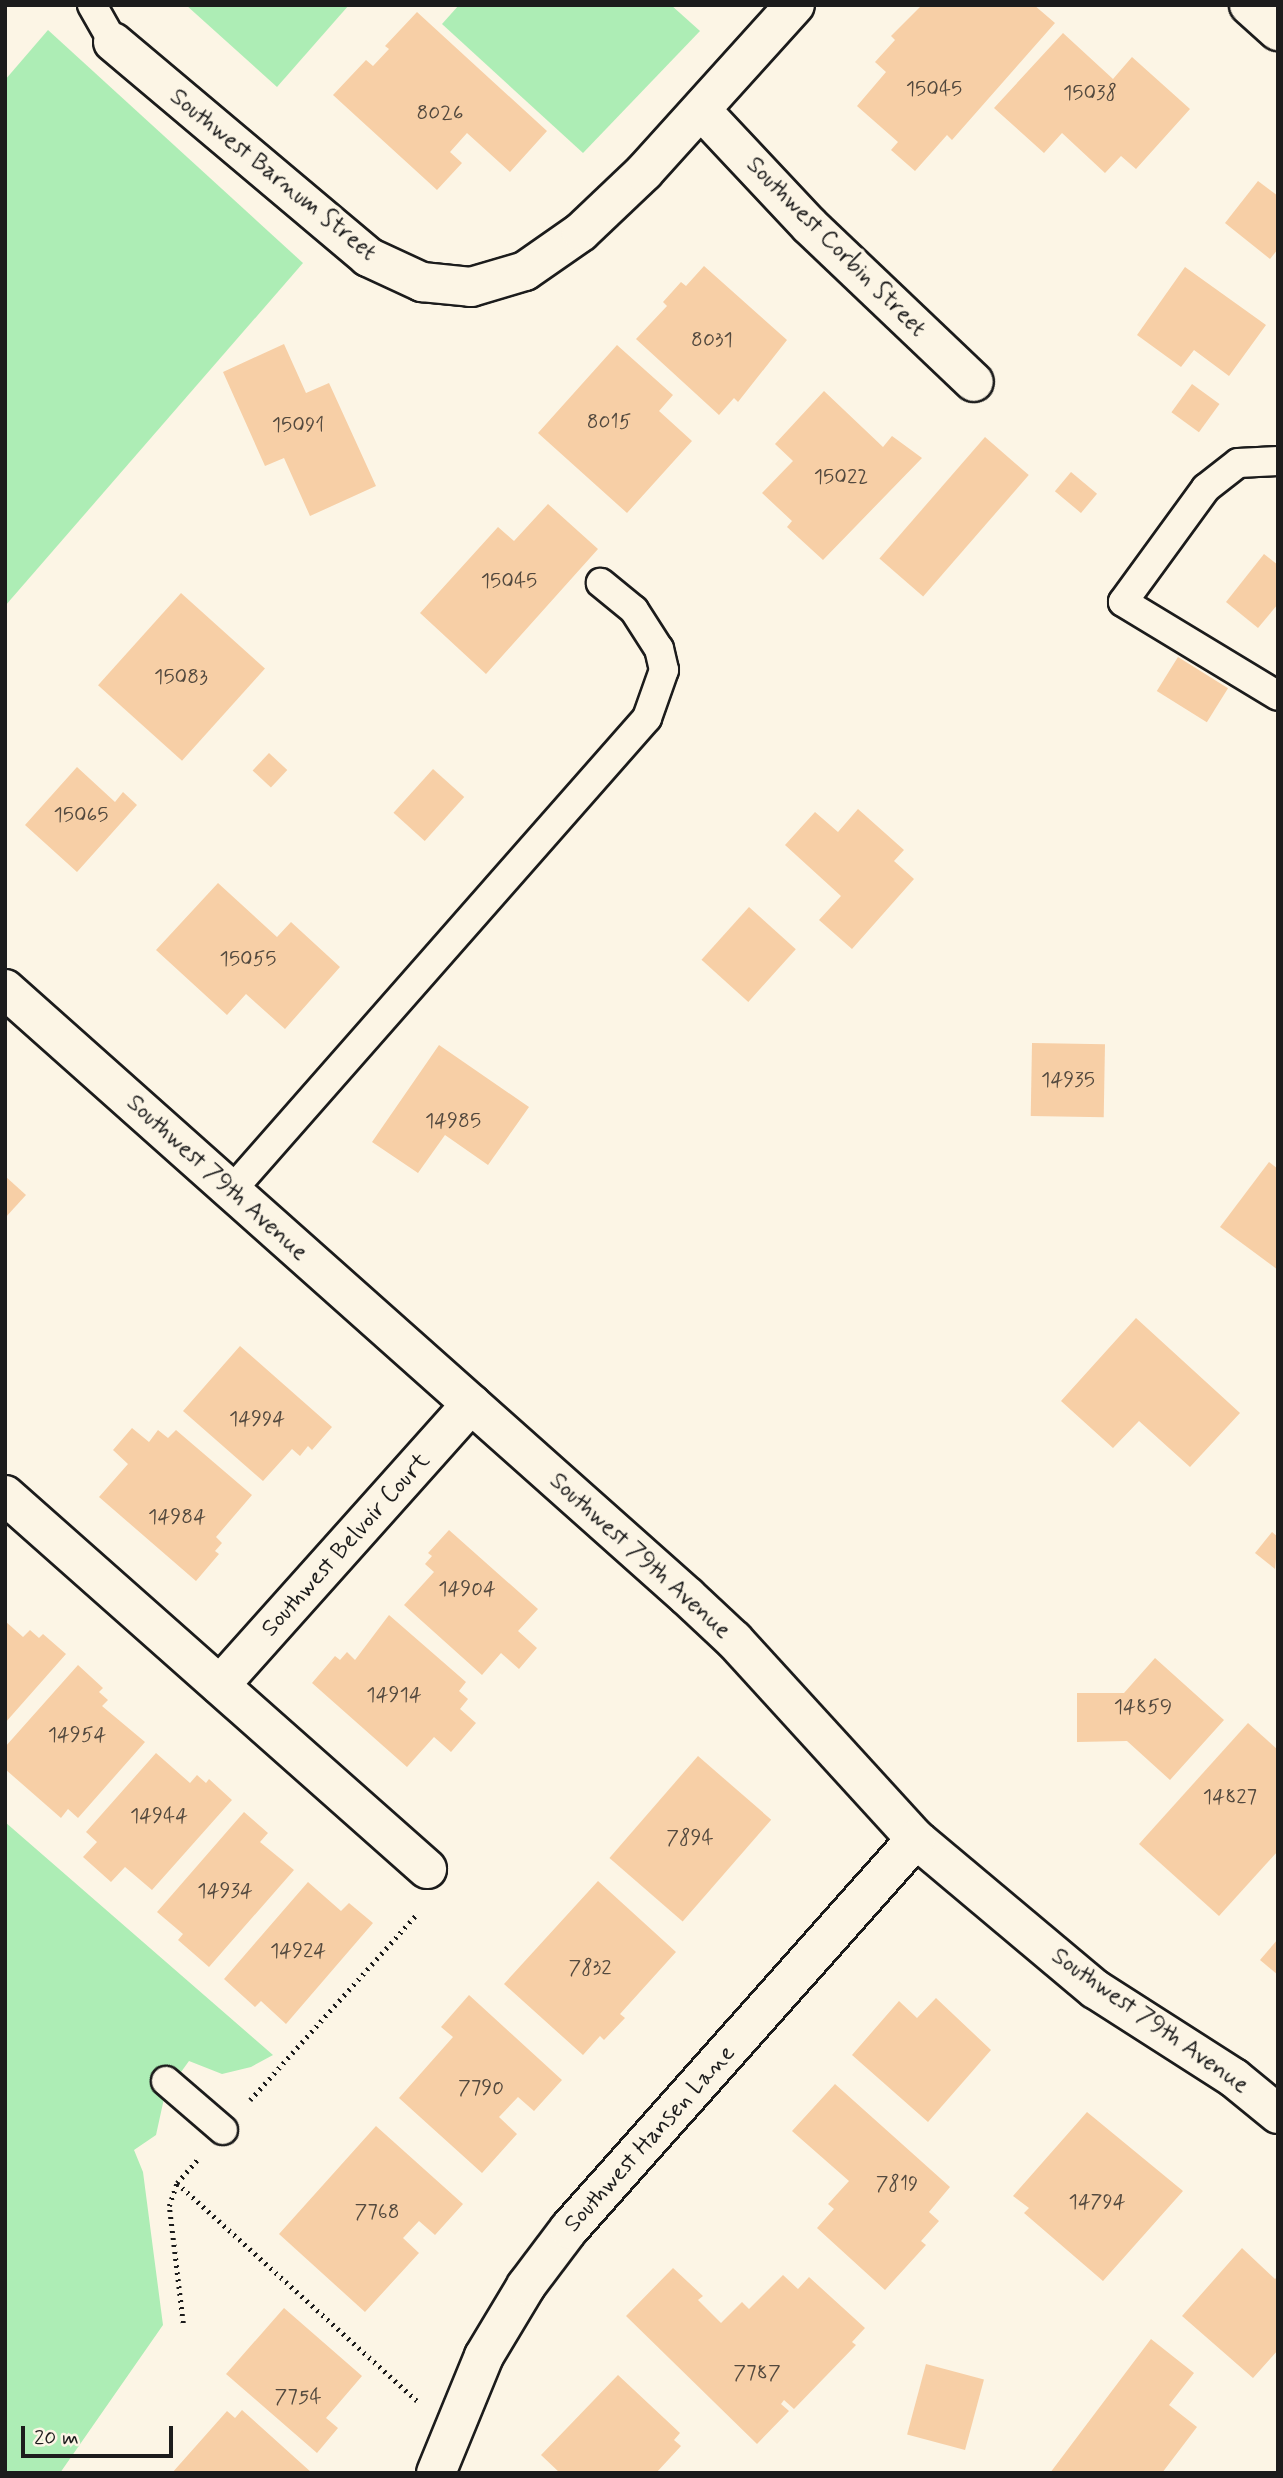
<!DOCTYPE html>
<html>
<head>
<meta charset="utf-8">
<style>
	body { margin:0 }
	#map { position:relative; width:1283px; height:2478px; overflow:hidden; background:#fcf5e5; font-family:Mynerve,sans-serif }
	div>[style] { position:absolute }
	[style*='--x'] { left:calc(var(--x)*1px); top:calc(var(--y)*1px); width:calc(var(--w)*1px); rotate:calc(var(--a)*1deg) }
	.green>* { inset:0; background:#adedb5 }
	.building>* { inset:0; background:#f7cfa6; transform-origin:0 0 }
	.path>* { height:4.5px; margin-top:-2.25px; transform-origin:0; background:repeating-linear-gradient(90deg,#1c1c1c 0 2px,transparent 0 7px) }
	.roads { filter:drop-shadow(2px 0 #1c1c1c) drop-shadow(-2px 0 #1c1c1c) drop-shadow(0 2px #1c1c1c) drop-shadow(0 -2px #1c1c1c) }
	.lane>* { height:28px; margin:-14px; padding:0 14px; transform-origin:14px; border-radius:14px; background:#fcf5e5 }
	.street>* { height:38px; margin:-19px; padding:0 19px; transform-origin:19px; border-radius:19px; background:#fcf5e5 }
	span { translate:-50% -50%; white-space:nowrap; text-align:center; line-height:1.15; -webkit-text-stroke:7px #fcf5e5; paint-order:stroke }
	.number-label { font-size:21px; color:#53493e }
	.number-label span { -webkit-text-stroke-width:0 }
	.street-label { font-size:24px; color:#1c1c1c }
	.frame { position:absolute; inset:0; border:7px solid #1c1c1c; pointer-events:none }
	.scale { position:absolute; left:21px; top:2426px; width:152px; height:32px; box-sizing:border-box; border:4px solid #1c1c1c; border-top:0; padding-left:9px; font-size:21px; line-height:24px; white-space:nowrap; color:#1c1c1c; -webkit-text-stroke:5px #fcf5e5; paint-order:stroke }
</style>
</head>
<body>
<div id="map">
	<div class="green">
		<i style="clip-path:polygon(186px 5px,349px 5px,277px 87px)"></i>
		<i style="clip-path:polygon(459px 5px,671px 5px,700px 31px,583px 153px,442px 24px)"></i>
		<i style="clip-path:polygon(48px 30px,303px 263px,5px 606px,5px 80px)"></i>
		<i style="clip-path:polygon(5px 1822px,273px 2055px,251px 2067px,222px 2074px,189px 2061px,165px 2094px,156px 2135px,134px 2150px,143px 2172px,163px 2325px,60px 2473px,5px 2473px)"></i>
	</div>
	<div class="building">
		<i style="clip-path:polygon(922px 5px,1034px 5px,1055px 23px,952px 140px,947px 135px,915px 171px,891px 150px,898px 142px,857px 106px,886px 72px,875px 62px,895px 40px,891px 36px)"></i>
		<i style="clip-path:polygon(417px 12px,547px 131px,510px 172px,467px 133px,450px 152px,462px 163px,437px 190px,333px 95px,366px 60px,373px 66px,389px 49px,385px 46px)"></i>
		<i style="clip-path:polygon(1063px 33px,1113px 79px,1132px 57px,1190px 109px,1136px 169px,1121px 156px,1105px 173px,1062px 133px,1044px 153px,994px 108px)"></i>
		<i style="clip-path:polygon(1258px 181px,1278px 196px,1278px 249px,1270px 259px,1225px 223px)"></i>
		<i style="clip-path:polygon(704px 266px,787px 340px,738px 402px,734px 398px,719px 415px,636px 339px,667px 306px,663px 302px,681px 282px,686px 286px)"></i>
		<i style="clip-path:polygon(1185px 267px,1266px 325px,1229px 376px,1194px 350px,1181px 367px,1137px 335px)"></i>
		<i style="clip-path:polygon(284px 344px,306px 393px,329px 383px,376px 486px,310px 516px,284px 458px,265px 466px,223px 372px)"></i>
		<i style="clip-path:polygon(617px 345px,673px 395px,659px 411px,692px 441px,627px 513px,538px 433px)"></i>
		<i style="left:1192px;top:384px;width:34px;height:35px;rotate:36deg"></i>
		<i style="clip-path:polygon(824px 391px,883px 447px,892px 436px,922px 458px,823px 560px,787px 527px,792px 521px,762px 493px,793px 461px,775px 444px)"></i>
		<i style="left:985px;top:437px;width:58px;height:161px;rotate:41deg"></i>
		<i style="left:1071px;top:472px;width:34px;height:25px;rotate:40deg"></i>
		<i style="clip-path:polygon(548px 504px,598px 549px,486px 674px,420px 613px,498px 527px,514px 541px)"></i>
		<i style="clip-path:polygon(1264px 554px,1278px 565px,1278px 604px,1258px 628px,1226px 602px)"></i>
		<i style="left:181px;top:593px;width:113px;height:124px;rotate:42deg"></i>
		<i style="left:1178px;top:657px;width:59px;height:40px;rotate:32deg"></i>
		<i style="left:269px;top:753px;width:25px;height:24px;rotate:43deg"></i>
		<i style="clip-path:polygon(77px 767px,115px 802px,123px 792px,137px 805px,77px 872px,25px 825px)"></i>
		<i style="left:433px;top:769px;width:42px;height:59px;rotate:42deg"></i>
		<i style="clip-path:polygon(858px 809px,904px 850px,894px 861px,914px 879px,852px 949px,819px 920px,841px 896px,785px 845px,815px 812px,838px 832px)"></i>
		<i style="clip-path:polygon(218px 883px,277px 937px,291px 922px,340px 967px,285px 1029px,246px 994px,227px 1015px,156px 950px)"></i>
		<i style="left:749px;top:907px;width:63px;height:71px;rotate:42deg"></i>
		<i style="left:1032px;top:1043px;width:73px;height:73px;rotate:1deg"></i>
		<i style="clip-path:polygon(439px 1045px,529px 1107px,488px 1165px,445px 1135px,418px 1173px,372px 1142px)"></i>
		<i style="clip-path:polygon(1269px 1162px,1278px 1169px,1278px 1270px,1220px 1227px)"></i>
		<i style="clip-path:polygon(5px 1176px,26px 1195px,5px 1218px)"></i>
		<i style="clip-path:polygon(1136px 1318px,1240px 1413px,1190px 1467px,1139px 1421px,1113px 1448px,1061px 1401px)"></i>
		<i style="clip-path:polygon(240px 1346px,332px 1427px,312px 1450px,308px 1446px,300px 1456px,292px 1449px,263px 1481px,183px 1411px)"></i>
		<i style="clip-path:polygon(132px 1428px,149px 1442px,158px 1430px,168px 1438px,176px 1430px,252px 1495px,216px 1537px,222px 1543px,215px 1551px,219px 1554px,196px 1581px,99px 1497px,128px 1464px,113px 1450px)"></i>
		<i style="clip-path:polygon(449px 1530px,538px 1609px,518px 1631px,537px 1648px,519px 1669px,501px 1653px,482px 1675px,404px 1605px,434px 1572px,425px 1564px,432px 1556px,428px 1553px)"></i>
		<i style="clip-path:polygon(1272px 1532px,1278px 1537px,1275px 1569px,1255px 1553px)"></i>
		<i style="clip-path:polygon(389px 1615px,466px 1682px,459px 1691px,468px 1699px,460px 1709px,476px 1723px,451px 1752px,434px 1737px,407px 1767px,312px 1683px,335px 1656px,340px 1660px,347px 1652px,355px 1660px)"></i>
		<i style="clip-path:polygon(5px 1621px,23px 1637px,30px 1630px,39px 1638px,43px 1634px,66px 1654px,5px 1723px)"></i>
		<i style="clip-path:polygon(1155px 1658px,1224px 1720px,1170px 1780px,1127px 1741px,1077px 1742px,1077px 1693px,1124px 1693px)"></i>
		<i style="clip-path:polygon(78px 1665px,103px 1688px,99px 1692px,108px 1700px,102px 1706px,145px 1742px,78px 1818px,68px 1809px,61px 1818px,5px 1769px,5px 1747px)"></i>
		<i style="clip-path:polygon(1248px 1723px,1278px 1750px,1278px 1851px,1219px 1916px,1139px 1844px)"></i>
		<i style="clip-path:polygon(156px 1753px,190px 1783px,197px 1775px,206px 1783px,209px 1779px,232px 1800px,152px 1890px,125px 1867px,111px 1882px,83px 1857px,97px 1842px,86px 1832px)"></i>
		<i style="left:698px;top:1756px;width:97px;height:135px;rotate:41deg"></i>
		<i style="clip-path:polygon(244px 1812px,268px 1833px,260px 1842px,294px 1870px,209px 1967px,178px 1940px,183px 1934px,157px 1912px)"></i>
		<i style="clip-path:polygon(598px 1881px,676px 1952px,620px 2014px,625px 2018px,604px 2040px,600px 2036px,583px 2055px,504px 1984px)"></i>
		<i style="clip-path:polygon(308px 1882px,341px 1911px,349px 1903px,373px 1923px,286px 2024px,261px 2001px,255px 2007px,224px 1979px)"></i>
		<i style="clip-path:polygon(1278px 1939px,1278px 1975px,1260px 1960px)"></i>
		<i style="clip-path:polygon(469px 1995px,562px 2080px,534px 2111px,518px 2097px,499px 2117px,517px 2134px,482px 2173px,399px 2098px,453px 2037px,441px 2027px)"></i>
		<i style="clip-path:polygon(936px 1998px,991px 2050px,928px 2122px,852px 2055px,899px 2001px,917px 2018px)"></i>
		<i style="clip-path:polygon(835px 2084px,950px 2187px,929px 2212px,939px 2221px,921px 2241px,926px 2245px,885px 2290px,817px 2228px,834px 2209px,828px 2204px,849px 2181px,792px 2131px)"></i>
		<i style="clip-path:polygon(1087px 2112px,1183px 2191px,1103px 2281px,1024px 2213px,1029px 2208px,1013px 2196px)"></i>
		<i style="clip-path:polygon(376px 2126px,463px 2204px,435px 2235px,419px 2221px,403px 2238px,419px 2253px,365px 2312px,279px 2234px)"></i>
		<i style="clip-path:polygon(1242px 2248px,1275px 2279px,1278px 2276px,1278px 2350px,1253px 2378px,1182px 2316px)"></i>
		<i style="clip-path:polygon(673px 2268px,703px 2296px,698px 2300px,721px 2323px,742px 2302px,749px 2309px,783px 2275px,798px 2289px,809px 2277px,865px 2328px,852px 2342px,856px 2345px,794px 2409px,784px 2400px,781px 2404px,789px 2411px,757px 2444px,626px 2316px)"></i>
		<i style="clip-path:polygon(284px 2308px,362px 2376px,326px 2418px,338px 2428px,317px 2453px,226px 2374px)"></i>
		<i style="clip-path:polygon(1151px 2339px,1194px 2373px,1169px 2405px,1197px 2427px,1162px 2473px,1050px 2473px)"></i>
		<i style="left:926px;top:2364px;width:60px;height:73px;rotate:15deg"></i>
		<i style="clip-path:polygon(618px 2375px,680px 2433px,674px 2440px,681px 2446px,656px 2473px,560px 2473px,541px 2455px)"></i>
		<i style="clip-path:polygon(242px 2410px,312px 2473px,172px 2473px,227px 2411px,235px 2418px)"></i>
	</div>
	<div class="path">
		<i style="--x:250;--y:2100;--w:250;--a:-48.1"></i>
		<i style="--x:177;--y:2183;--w:324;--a:42.2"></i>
		<i style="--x:183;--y:2323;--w:118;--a:-96.8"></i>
		<i style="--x:169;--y:2206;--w:24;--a:-71"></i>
		<i style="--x:177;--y:2183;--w:32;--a:-49"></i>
	</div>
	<div class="roads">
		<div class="lane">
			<i style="--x:92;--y:5;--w:43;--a:60.4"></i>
			<i style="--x:1278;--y:461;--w:40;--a:177.1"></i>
			<i style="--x:1238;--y:463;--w:41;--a:142"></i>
			<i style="--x:1206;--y:488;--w:141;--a:126.1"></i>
			<i style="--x:1123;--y:602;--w:181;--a:31.2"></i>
			<i style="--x:231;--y:1191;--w:630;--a:-48.67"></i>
			<i style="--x:647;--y:718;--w:51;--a:-70.5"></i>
			<i style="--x:664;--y:670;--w:22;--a:-103"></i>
			<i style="--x:659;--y:649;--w:46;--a:-122.7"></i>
			<i style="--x:634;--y:610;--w:43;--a:-140.7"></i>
			<i style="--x:166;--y:2081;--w:75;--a:40.7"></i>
		</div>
		<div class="street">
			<i style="--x:1249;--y:5;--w:39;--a:42"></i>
			<i style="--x:113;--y:42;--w:334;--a:40.1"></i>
			<i style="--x:368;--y:257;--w:60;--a:24.8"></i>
			<i style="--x:422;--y:282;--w:49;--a:5.8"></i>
			<i style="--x:471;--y:287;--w:56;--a:-16.5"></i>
			<i style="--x:525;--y:271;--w:68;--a:-34.9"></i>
			<i style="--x:581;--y:232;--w:87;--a:-43.6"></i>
			<i style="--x:644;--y:172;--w:225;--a:-47.9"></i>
			<i style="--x:701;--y:110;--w:159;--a:46.8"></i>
			<i style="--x:810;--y:226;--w:226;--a:43.6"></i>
			<i style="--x:5;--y:989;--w:914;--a:41.68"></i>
			<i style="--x:688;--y:1597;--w:63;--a:43.1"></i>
			<i style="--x:734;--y:1640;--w:270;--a:47.6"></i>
			<i style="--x:916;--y:1839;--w:234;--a:40"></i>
			<i style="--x:1095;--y:1989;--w:165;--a:32.6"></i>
			<i style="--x:1234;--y:2078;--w:57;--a:39.3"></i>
			<i style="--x:5;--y:1495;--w:564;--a:41.55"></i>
			<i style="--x:220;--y:1685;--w:377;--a:-48.2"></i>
			<i style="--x:436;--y:2473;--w:126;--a:-67.7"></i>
			<i style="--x:484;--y:2356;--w:82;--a:-59"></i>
			<i style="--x:526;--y:2286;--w:71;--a:-53"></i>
			<i style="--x:569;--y:2229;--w:522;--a:-48.34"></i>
		</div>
	</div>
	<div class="number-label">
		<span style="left:934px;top:89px">15045</span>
		<span style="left:1090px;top:93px">15038</span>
		<span style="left:440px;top:113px">8026</span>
		<span style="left:712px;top:340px">8031</span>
		<span style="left:609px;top:422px">8015</span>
		<span style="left:298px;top:425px">15091</span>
		<span style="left:841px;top:477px">15022</span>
		<span style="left:509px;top:581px">15045</span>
		<span style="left:181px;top:677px">15083</span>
		<span style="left:81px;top:815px">15065</span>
		<span style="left:248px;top:959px">15055</span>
		<span style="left:1068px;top:1080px">14935</span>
		<span style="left:453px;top:1121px">14985</span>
		<span style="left:257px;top:1419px">14994</span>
		<span style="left:177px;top:1517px">14984</span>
		<span style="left:467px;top:1589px">14904</span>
		<span style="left:394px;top:1695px">14914</span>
		<span style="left:1143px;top:1707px">14859</span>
		<span style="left:77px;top:1735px">14954</span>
		<span style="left:1230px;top:1797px">14827</span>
		<span style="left:159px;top:1816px">14944</span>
		<span style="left:690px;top:1838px">7894</span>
		<span style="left:225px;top:1891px">14934</span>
		<span style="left:298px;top:1951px">14924</span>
		<span style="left:590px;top:1968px">7832</span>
		<span style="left:481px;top:2088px">7790</span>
		<span style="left:897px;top:2184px">7819</span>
		<span style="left:1097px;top:2202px">14794</span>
		<span style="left:377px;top:2212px">7768</span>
		<span style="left:757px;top:2373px">7787</span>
		<span style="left:298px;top:2397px">7754</span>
	</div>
	<div class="street-label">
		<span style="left:273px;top:175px;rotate:39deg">Southwest Barnum Street</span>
		<span style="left:836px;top:247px;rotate:45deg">Southwest Corbin Street</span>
		<span style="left:217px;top:1178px;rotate:42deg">Southwest 79th Avenue</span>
		<span style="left:346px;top:1545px;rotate:-48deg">Southwest Belvoir Court</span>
		<span style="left:640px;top:1556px;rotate:42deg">Southwest 79th Avenue</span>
		<span style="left:1150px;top:2021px;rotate:35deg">Southwest 79th Avenue</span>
		<span style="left:650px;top:2139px;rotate:-48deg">Southwest Hansen Lane</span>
	</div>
	<div class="frame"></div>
	<div class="scale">20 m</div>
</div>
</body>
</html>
